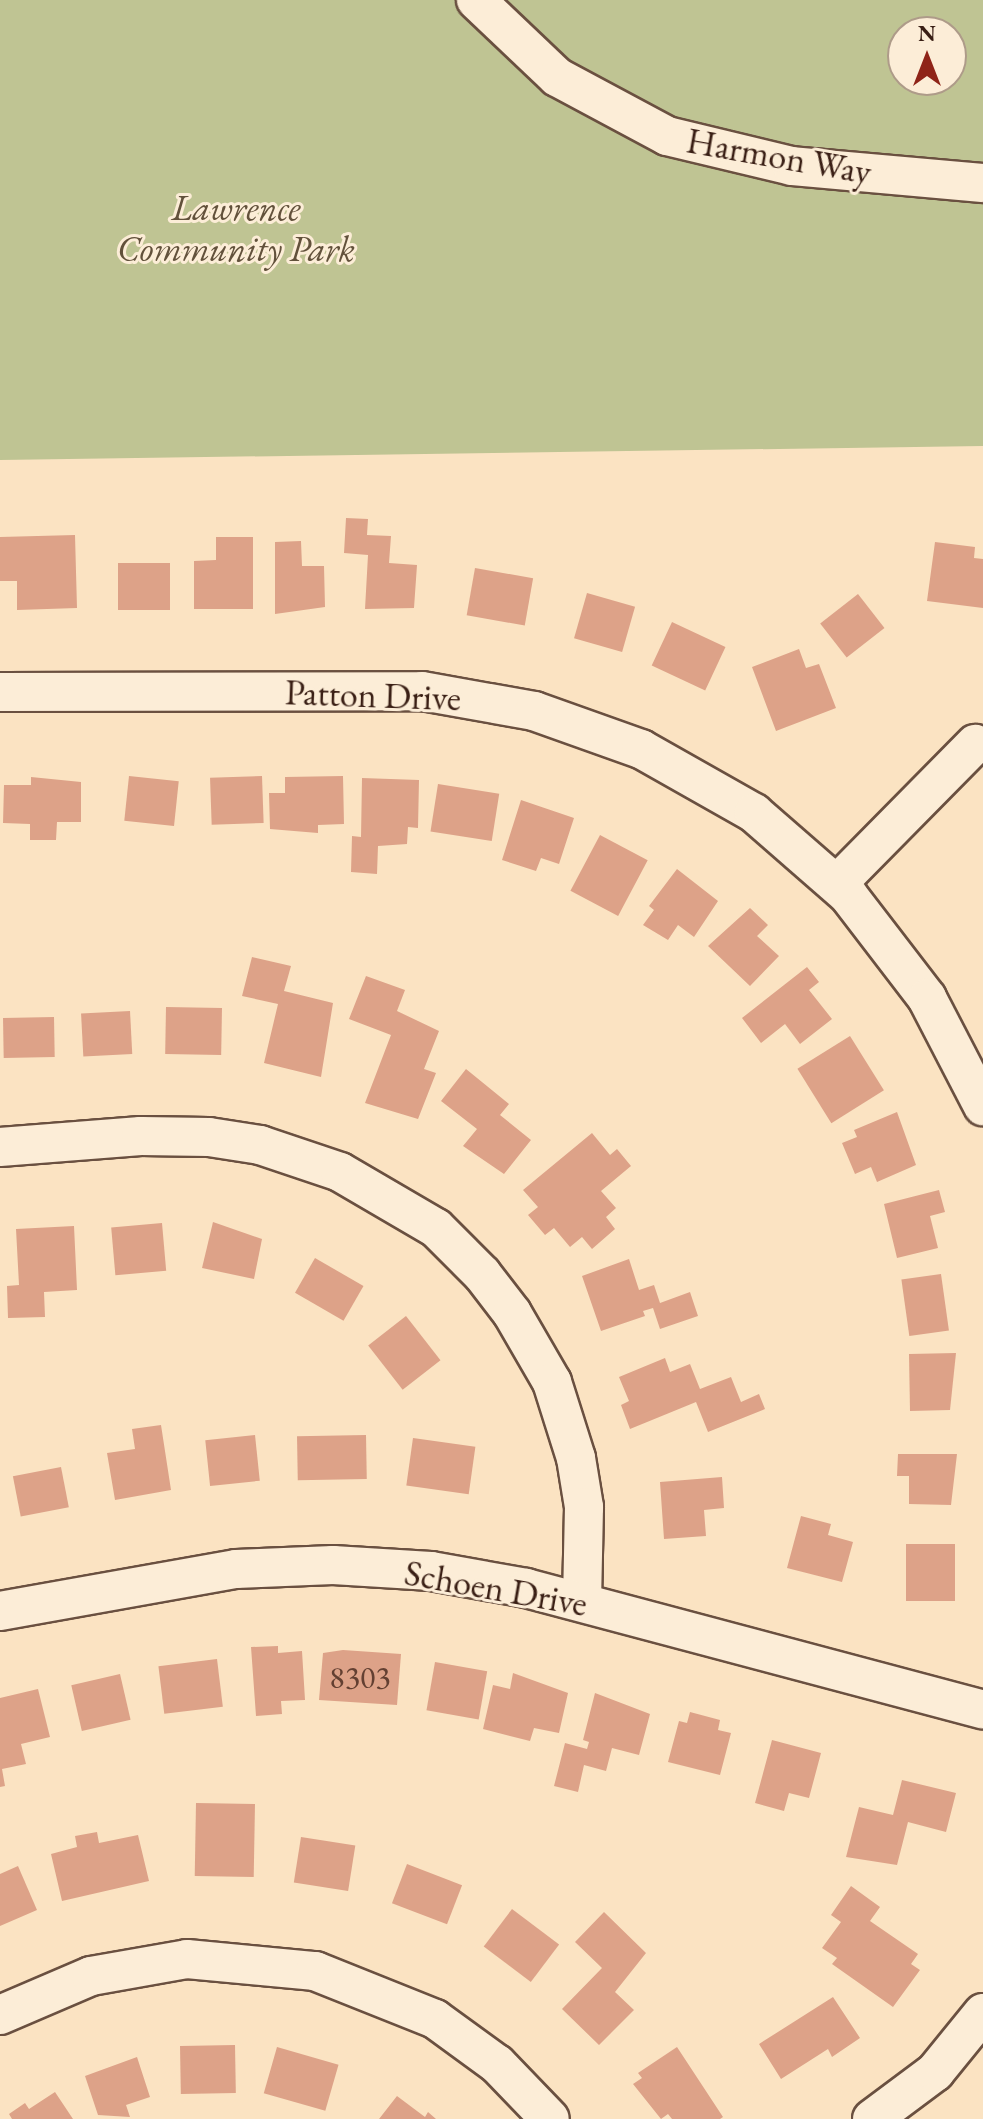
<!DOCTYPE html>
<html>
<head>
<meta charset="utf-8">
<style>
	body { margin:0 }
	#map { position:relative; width:983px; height:2119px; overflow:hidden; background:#fbe3c2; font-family:"EB Garamond",serif }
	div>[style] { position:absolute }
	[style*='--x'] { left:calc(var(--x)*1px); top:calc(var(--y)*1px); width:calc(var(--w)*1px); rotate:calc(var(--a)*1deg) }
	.green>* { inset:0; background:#bfc493 }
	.building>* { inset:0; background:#dda288; transform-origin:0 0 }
	.roads { filter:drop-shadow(2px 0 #6a5040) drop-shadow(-2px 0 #6a5040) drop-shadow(0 2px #6a5040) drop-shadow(0 -2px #6a5040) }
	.minor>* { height:38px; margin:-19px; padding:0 19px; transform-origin:19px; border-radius:19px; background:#fcedd7 }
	span { translate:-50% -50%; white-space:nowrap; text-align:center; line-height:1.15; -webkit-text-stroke:6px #fcedd7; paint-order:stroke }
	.number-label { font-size:32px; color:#634032 }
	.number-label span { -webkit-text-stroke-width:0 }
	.street-label { font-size:36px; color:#3a1f15 }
	.park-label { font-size:36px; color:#62513b; font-style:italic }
	.north { position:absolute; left:887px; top:16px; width:80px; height:80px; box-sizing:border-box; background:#fcedd7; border:2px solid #ae9b89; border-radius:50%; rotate:0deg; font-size:22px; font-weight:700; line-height:32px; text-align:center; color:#3a1f15 }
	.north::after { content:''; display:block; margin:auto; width:28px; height:36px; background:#8f2418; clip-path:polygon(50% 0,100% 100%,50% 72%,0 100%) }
</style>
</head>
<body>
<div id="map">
	<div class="green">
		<i style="clip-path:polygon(evenodd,0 0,983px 0,983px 446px,0 460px,0 0,903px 32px,951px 32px,951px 80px,903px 80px,903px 32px)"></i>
	</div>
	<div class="building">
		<i style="clip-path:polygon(346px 518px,368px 519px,367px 535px,391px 536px,389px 563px,417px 565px,414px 608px,365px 609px,368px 555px,344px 553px)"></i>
		<i style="clip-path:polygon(75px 535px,77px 608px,17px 610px,17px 581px,0 581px,0 537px)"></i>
		<i style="clip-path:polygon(216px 537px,253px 537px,253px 609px,194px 609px,194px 561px,216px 560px)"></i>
		<i style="clip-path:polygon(301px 541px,302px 566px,324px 566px,325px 607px,275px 614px,275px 542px)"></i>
		<i style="clip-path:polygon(935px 542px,975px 547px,974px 558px,983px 559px,983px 608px,927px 601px)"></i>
		<i style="left:118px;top:563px;width:52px;height:47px"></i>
		<i style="left:475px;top:568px;width:59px;height:48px;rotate:10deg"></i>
		<i style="left:587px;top:593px;width:50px;height:47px;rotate:16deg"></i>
		<i style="left:858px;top:594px;width:43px;height:48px;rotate:52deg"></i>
		<i style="left:672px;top:622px;width:59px;height:48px;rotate:25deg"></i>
		<i style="clip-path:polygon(799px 649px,806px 668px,819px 664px,836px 708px,776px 731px,752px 667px)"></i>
		<i style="left:129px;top:776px;width:50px;height:45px;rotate:6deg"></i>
		<i style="left:262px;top:776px;width:47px;height:52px;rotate:88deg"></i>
		<i style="clip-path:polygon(343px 776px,344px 824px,318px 825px,318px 833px,270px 829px,269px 793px,285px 793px,285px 777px)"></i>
		<i style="clip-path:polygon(31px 777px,81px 782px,81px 822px,57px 822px,56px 840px,30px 840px,30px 824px,3px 823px,4px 785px,31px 785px)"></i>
		<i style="clip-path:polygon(362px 778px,419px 780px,418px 828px,408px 827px,407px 844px,378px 846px,377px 874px,351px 872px,352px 836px,361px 837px)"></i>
		<i style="left:438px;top:784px;width:62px;height:48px;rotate:9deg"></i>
		<i style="clip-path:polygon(521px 800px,574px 818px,559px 864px,541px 858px,536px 871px,502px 860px)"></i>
		<i style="left:600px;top:835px;width:54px;height:63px;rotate:28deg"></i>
		<i style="clip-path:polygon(677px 869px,718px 901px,694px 937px,678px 925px,668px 940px,643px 925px,654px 910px,649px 906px)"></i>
		<i style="clip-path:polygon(750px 908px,768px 925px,757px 936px,779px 956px,750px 986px,708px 946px)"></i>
		<i style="clip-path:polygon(252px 957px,291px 966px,284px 991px,333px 1003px,321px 1077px,264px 1063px,278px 1004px,242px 996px)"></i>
		<i style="clip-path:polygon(807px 967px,819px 982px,809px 990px,832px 1019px,800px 1044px,785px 1024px,761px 1043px,742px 1018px)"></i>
		<i style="clip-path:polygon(366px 976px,405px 990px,397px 1011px,439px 1031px,424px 1069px,436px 1073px,418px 1119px,365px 1103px,391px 1035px,349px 1019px)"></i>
		<i style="left:166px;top:1007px;width:56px;height:47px;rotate:1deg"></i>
		<i style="left:130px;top:1011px;width:43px;height:49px;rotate:87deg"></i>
		<i style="left:54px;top:1017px;width:40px;height:51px;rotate:89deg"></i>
		<i style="left:850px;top:1036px;width:64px;height:62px;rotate:58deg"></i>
		<i style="clip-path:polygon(466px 1069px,509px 1104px,500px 1115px,531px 1140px,504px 1174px,463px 1146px,477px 1129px,441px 1101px)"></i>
		<i style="clip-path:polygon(897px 1112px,916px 1165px,877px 1182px,871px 1167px,855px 1174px,842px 1143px,857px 1137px,854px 1130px)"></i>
		<i style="clip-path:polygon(592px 1133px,610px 1155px,617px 1149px,631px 1166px,601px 1191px,616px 1208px,606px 1217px,615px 1229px,592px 1249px,582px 1237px,570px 1247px,554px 1228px,545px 1235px,528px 1215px,538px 1207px,523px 1190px)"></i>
		<i style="clip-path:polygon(939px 1190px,945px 1212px,930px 1216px,938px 1248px,897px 1258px,884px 1204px)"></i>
		<i style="clip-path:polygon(213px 1222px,262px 1239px,254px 1279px,202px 1268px)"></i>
		<i style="left:162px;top:1223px;width:48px;height:51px;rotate:85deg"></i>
		<i style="clip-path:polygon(74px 1226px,77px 1290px,44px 1292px,45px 1317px,8px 1318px,7px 1286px,19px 1285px,16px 1229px)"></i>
		<i style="left:315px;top:1258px;width:56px;height:40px;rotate:30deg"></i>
		<i style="clip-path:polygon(629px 1259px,639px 1290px,654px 1285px,660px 1303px,690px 1292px,698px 1316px,660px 1329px,653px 1308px,643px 1311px,645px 1316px,601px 1331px,582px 1276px)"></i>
		<i style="left:941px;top:1274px;width:57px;height:40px;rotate:82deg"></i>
		<i style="left:406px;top:1316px;width:56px;height:48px;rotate:52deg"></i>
		<i style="clip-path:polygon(956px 1353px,950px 1410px,910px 1411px,909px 1354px)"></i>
		<i style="clip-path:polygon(665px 1358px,670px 1372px,690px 1364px,700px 1389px,731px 1377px,741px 1402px,759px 1394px,765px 1409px,708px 1432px,696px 1402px,630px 1429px,621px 1405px,629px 1401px,619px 1377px)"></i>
		<i style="clip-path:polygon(161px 1425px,171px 1490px,115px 1500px,107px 1453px,135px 1449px,132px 1429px)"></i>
		<i style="left:255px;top:1435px;width:46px;height:50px;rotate:84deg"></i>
		<i style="left:366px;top:1435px;width:44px;height:69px;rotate:89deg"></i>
		<i style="left:413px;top:1438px;width:63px;height:48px;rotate:8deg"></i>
		<i style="clip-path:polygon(898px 1454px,957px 1454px,951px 1505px,909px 1504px,909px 1476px,897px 1476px)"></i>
		<i style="left:61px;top:1467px;width:41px;height:49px;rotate:79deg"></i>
		<i style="clip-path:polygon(722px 1477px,724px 1508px,704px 1510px,706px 1536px,664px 1539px,660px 1482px)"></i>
		<i style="clip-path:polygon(801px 1516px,831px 1524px,828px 1535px,853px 1542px,842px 1582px,787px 1568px)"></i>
		<i style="left:906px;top:1544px;width:49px;height:57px"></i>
		<i style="clip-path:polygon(278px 1646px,278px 1653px,302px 1651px,305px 1700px,281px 1701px,282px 1714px,256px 1716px,251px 1647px)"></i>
		<i style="clip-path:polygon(343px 1650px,401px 1654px,397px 1705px,319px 1700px,323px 1653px)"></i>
		<i style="left:217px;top:1659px;width:48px;height:59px;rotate:83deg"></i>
		<i style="left:435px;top:1662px;width:53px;height:49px;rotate:10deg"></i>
		<i style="clip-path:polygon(513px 1673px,568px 1693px,559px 1733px,534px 1728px,530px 1741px,483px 1729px,493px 1685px,510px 1689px)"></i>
		<i style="left:120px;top:1674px;width:47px;height:50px;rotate:77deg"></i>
		<i style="clip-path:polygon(38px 1689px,50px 1737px,21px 1744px,26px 1764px,2px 1769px,5px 1786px,0 1787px,0 1698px)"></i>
		<i style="clip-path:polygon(595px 1693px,650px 1714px,639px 1755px,612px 1748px,606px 1771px,584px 1765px,578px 1792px,554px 1786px,565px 1743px,587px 1749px,589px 1742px,583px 1740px)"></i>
		<i style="clip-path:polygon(690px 1712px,720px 1720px,718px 1730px,731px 1733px,720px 1775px,668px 1762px,679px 1721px,687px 1723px)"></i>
		<i style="clip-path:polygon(772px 1740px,821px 1753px,809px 1798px,789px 1793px,784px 1811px,755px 1803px)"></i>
		<i style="clip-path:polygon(902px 1780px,956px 1793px,946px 1832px,908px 1822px,897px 1865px,846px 1857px,859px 1807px,893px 1815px)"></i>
		<i style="left:196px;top:1803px;width:59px;height:73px;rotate:1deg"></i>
		<i style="clip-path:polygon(97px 1832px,99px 1843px,138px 1835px,149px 1881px,62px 1901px,51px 1854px,77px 1847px,75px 1836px)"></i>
		<i style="left:301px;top:1837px;width:55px;height:46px;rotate:9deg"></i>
		<i style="left:407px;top:1864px;width:59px;height:42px;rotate:21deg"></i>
		<i style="clip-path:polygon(18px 1866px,37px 1910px,0 1926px,0 1874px)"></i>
		<i style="clip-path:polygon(851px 1886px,880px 1907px,870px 1921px,918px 1954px,911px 1964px,920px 1970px,893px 2007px,832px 1964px,837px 1958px,822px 1948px,841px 1922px,831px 1915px)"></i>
		<i style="left:512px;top:1909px;width:59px;height:47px;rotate:37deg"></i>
		<i style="clip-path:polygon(604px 1912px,646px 1953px,615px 1992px,634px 2010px,599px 2045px,562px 2009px,602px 1968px,575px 1942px)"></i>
		<i style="clip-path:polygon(833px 1997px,860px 2038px,832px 2057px,828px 2049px,781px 2079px,759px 2044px)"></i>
		<i style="left:235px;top:2045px;width:48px;height:55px;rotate:89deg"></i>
		<i style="left:277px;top:2047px;width:64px;height:48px;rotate:16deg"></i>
		<i style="clip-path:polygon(677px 2047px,723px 2117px,720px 2119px,672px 2119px,668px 2114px,661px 2119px,633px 2084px,642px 2078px,638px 2073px)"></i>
		<i style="clip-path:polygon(137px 2057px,150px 2097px,126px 2105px,130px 2117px,98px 2115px,85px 2076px)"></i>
		<i style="clip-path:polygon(55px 2092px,73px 2119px,12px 2119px,9px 2114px,25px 2103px,29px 2109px)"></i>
		<i style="clip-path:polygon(397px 2096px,425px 2117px,428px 2112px,436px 2119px,379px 2119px)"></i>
	</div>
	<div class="roads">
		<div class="minor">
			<i style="--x:476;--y:0;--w:112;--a:43.5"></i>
			<i style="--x:557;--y:77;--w:125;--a:28.2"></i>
			<i style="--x:667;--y:136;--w:129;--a:13.5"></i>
			<i style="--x:792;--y:166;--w:192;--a:5.1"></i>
			<i style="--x:0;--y:692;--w:422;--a:-0.1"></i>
			<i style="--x:422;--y:691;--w:114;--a:10.1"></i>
			<i style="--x:534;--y:711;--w:114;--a:19.6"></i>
			<i style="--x:641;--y:749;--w:130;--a:29.5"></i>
			<i style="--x:754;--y:813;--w:125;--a:41.1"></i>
			<i style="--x:848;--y:895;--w:130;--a:52.5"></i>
			<i style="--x:927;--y:998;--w:122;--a:62.6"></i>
			<i style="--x:837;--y:884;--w:197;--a:-45.4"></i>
			<i style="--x:0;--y:1147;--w:141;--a:-4.5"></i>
			<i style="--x:141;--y:1136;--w:68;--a:0.8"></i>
			<i style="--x:209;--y:1137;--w:52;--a:8.9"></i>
			<i style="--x:260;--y:1145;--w:84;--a:18.6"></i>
			<i style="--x:340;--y:1172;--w:111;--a:30.3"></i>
			<i style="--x:436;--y:1228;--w:65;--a:45"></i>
			<i style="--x:482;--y:1274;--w:49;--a:52.4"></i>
			<i style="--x:512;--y:1313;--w:80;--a:59.9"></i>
			<i style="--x:552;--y:1382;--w:80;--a:72.5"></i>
			<i style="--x:576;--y:1458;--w:50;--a:80.7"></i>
			<i style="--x:584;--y:1507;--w:95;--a:91.2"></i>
			<i style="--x:0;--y:1611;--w:240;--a:-10.1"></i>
			<i style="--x:236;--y:1569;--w:97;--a:-2.4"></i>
			<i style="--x:333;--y:1565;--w:98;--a:3.5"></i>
			<i style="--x:431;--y:1571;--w:97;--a:10.1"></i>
			<i style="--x:526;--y:1588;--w:473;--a:14.9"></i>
			<i style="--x:0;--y:2015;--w:99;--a:-23.2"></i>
			<i style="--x:91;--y:1976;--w:97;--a:-10"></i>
			<i style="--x:187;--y:1959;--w:129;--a:5.4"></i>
			<i style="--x:315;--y:1971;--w:129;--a:21.8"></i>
			<i style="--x:435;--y:2019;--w:77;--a:36"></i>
			<i style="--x:497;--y:2064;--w:76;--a:46.1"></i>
			<i style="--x:872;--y:2119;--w:79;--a:-36.7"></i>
			<i style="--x:935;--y:2072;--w:76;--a:-50.9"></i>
		</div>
	</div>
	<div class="number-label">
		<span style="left:360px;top:1677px">8303</span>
	</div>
	<div class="street-label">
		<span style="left:779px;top:156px;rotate:10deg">Harmon Way</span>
		<span style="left:373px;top:695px;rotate:2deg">Patton Drive</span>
		<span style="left:496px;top:1588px;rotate:10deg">Schoen Drive</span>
	</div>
	<div class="park-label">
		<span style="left:236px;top:228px">Lawrence<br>Community Park</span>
	</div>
	<div class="north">N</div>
</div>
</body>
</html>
